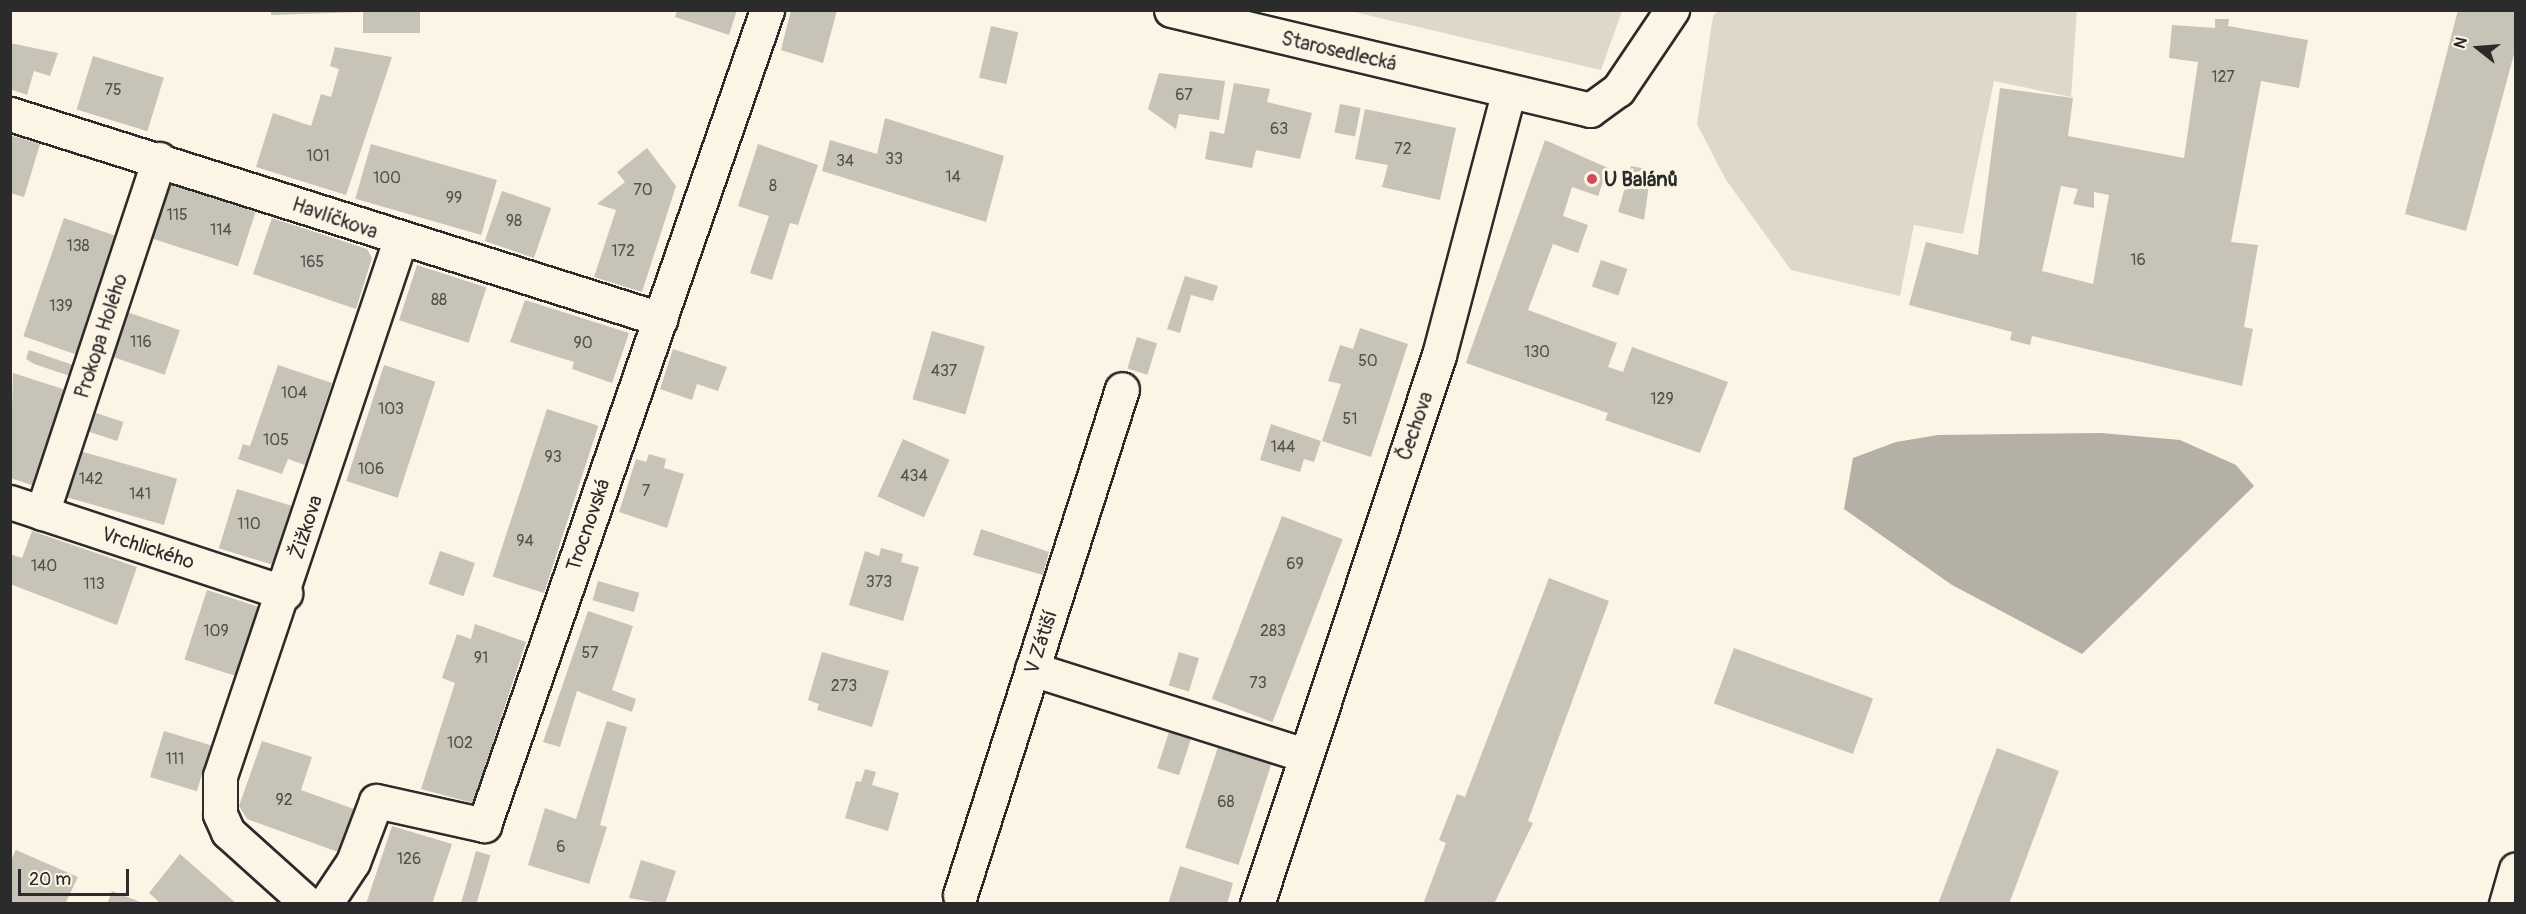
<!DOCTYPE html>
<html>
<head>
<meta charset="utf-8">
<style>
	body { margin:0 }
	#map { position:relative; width:2526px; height:914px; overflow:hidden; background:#fcf5e5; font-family:Pangolin,sans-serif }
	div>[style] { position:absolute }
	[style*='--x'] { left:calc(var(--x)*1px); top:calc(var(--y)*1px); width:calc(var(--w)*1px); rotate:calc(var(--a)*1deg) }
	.green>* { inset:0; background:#ded8ca }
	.water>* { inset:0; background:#b4b0a5 }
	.building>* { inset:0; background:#c8c3b7; transform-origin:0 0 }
	.roads { filter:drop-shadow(2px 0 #2b2b2b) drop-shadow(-2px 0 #2b2b2b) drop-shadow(0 2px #2b2b2b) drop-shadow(0 -2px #2b2b2b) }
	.minor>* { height:33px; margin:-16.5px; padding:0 16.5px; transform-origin:16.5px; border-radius:16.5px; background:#fcf5e5 }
	.major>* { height:33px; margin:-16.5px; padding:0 16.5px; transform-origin:16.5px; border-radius:16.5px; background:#fcf5e5 }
	.dots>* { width:16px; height:16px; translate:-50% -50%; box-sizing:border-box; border:3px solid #fcf5e5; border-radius:50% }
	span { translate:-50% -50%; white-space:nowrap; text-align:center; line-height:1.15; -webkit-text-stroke:6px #fcf5e5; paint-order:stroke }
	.number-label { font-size:16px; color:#52514e }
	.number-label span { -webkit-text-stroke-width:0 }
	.street-label { font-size:20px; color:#2b2b2b }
	.poi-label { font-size:20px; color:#2b2b2b; font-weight:700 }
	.left { translate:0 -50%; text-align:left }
	.frame { position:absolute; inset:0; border:12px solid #2b2b2b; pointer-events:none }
	.north { position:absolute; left:2448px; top:18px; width:60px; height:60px; -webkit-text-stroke:4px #fcf5e5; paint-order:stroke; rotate:287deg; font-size:16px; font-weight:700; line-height:24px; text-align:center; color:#2b2b2b }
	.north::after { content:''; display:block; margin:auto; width:21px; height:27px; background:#2b2b2b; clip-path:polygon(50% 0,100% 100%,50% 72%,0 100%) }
	.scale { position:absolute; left:18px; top:869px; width:111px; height:27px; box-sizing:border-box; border:3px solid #2b2b2b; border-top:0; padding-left:8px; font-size:18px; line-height:21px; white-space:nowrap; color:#2b2b2b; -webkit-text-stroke:4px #fcf5e5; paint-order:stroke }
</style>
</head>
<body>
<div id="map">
	<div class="green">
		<i style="clip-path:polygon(1719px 10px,2077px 11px,2071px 97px,1994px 81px,1963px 234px,1914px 225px,1900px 296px,1791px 270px,1726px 180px,1697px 124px,1713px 16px)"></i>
		<i style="clip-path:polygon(1350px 11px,1622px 10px,1622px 11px,1601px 70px)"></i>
	</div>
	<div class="water">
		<i style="clip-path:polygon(2101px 433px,2180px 440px,2236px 465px,2254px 486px,2082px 654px,1952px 585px,1844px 509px,1853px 458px,1896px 442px,1938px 435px)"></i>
	</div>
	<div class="building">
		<i style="clip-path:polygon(271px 10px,363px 10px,363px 12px,271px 15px)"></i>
		<i style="left:363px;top:10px;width:57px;height:23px"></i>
		<i style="clip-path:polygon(677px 10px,737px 10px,729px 35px,675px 17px)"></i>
		<i style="clip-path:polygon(791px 10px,837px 10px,823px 63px,781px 50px)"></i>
		<i style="clip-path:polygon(2458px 10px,2516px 10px,2516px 47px,2466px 231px,2405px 214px)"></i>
		<i style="clip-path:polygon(evenodd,2215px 19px,2229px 19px,2228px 26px,2308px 40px,2299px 88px,2261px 81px,2231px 242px,2258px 245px,2244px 327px,2253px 329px,2242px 386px,2032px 336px,2030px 345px,2010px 340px,2012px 332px,1909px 305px,1926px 242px,1978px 255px,2000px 88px,2073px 98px,2068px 136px,2184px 158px,2198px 62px,2169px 58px,2172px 25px,2215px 28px,2215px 19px,2061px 186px,2078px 189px,2073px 204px,2094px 208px,2094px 192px,2109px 195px,2093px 284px,2042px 271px,2061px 186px)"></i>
		<i style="left:991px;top:26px;width:28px;height:53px;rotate:13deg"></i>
		<i style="clip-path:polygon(10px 43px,58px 53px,50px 76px,34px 71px,27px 95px,10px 89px)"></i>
		<i style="clip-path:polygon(335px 47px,392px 57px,346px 195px,256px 167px,273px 113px,311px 126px,321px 94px,331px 97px,339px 69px,330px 66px)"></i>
		<i style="left:93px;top:56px;width:74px;height:56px;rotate:17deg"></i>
		<i style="clip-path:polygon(1159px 73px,1225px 81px,1219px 120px,1179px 114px,1176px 129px,1148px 109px)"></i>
		<i style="clip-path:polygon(1234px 83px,1270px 89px,1267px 102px,1312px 113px,1300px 159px,1256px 150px,1252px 168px,1205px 159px,1210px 131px,1224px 134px)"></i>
		<i style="left:1340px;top:104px;width:21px;height:29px;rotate:11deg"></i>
		<i style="clip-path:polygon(1365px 109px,1456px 128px,1440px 200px,1382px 187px,1388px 165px,1355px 159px)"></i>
		<i style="clip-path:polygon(885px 118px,1004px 156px,986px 222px,822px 171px,830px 140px,877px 154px)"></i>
		<i style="clip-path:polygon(10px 135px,40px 144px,24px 197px,10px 193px)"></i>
		<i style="clip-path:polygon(1545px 140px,1608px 168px,1598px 196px,1572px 187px,1563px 216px,1588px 225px,1578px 253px,1553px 244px,1528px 310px,1617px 343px,1608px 367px,1623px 372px,1632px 347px,1728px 382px,1700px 453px,1605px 420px,1608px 413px,1466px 363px)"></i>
		<i style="left:371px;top:144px;width:131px;height:57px;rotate:16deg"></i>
		<i style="clip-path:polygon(758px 144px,818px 165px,798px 225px,790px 223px,772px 280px,750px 273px,769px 216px,738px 206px)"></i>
		<i style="clip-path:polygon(647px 148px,676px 186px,642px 292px,594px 277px,616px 210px,597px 204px,625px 182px,617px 172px)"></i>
		<i style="clip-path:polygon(1631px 166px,1651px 170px,1644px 220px,1618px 212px)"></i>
		<i style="left:169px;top:184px;width:91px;height:57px;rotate:18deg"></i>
		<i style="left:502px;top:191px;width:52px;height:53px;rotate:19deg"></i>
		<i style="left:64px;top:218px;width:56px;height:125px;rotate:19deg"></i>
		<i style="clip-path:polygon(272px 218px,367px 249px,372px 258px,356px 309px,253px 274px)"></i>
		<i style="left:1601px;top:260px;width:28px;height:28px;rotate:19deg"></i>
		<i style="left:417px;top:265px;width:73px;height:58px;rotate:18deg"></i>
		<i style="clip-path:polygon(1185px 276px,1218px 286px,1213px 301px,1191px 295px,1180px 333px,1167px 329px)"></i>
		<i style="clip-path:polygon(525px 300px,629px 333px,612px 383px,572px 369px,574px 362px,510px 342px)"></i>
		<i style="left:127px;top:312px;width:56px;height:47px;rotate:19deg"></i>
		<i style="clip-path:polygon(1360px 328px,1408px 344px,1371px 457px,1322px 441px,1341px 384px,1328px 381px,1340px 345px,1353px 349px)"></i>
		<i style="left:932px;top:331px;width:55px;height:71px;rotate:16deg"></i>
		<i style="left:1137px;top:337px;width:21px;height:33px;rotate:17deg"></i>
		<i style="clip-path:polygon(673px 349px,727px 367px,718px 391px,697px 384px,692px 400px,660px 389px)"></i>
		<i style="clip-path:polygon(29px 350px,76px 366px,73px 377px,34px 364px,26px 359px)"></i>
		<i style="clip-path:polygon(278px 365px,332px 383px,305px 465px,288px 459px,282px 474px,238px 459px,243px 444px,250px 446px)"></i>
		<i style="left:384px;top:365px;width:54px;height:122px;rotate:18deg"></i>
		<i style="clip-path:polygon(13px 373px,66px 390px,35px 486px,10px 478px)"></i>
		<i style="left:547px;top:409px;width:54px;height:176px;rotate:18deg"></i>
		<i style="left:93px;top:412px;width:32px;height:20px;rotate:18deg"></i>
		<i style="clip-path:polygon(1271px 424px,1321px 441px,1314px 462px,1304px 459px,1300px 472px,1260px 460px)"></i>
		<i style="left:903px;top:439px;width:51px;height:63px;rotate:24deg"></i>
		<i style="left:80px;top:451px;width:101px;height:48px;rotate:16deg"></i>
		<i style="clip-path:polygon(649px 454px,666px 459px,664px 468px,684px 474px,667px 528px,619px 512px,636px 459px,646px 462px)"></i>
		<i style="left:237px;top:489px;width:57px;height:62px;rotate:17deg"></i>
		<i style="left:1282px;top:516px;width:65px;height:196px;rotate:21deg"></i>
		<i style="clip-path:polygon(981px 529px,1049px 552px,1043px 575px,973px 555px)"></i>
		<i style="clip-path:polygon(32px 531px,137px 567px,117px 625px,10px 584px,10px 554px,22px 558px)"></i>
		<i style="clip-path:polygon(881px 548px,903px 554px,901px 562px,919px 567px,903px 621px,849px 605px,865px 551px,879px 556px)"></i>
		<i style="left:440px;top:551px;width:37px;height:35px;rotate:19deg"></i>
		<i style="clip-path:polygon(1549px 578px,1609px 601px,1528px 821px,1533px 823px,1494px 904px,1423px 904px,1446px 843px,1439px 840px,1457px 794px,1465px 797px)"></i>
		<i style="left:598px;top:581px;width:43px;height:20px;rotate:16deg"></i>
		<i style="left:207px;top:590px;width:54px;height:73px;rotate:18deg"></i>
		<i style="clip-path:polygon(588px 611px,633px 626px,612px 690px,636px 699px,632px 712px,577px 691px,560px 747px,543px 742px)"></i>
		<i style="clip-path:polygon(475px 624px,526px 642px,473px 803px,421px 789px,455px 683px,442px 678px,457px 634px,471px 639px)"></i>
		<i style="left:1734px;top:648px;width:148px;height:59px;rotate:20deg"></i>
		<i style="clip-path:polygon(822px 652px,889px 671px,872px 727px,817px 710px,819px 704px,808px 700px)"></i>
		<i style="left:1179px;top:652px;width:21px;height:35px;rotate:17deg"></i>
		<i style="clip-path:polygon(607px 721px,627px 727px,600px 825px,607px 827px,589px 884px,528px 865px,545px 808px,576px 819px)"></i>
		<i style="left:164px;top:731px;width:49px;height:48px;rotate:17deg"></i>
		<i style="left:1169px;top:732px;width:23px;height:38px;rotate:18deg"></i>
		<i style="clip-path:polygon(262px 741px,312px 757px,301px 790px,354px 809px,338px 852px,247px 819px,239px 806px)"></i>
		<i style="left:1218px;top:747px;width:56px;height:106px;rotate:18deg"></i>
		<i style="clip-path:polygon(1997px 748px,2059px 771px,2009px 904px,1938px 904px)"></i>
		<i style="clip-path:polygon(865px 769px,876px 772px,872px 785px,899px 793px,888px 831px,845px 818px,856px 781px,861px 782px)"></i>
		<i style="clip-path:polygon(392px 826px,452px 844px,432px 904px,366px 904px)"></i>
		<i style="clip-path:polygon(16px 850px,78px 877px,65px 904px,10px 904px,10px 862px)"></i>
		<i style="left:476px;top:851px;width:15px;height:56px;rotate:16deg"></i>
		<i style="clip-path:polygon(180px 854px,237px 904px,161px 904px,149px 893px)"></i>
		<i style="clip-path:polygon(641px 860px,676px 871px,665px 904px,629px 898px)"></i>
		<i style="clip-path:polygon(1180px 866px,1233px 883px,1227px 904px,1168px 904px)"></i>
		<i style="clip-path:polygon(112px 891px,143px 903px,143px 904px,107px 904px)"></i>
	</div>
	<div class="roads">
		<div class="minor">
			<i style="--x:1171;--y:10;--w:431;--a:13.4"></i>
			<i style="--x:1590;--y:110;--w:34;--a:-36"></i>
			<i style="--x:1618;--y:90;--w:97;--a:-56"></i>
			<i style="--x:10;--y:114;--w:682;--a:17.5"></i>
			<i style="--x:10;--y:502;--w:290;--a:18.3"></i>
			<i style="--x:42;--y:513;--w:373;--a:-71.7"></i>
			<i style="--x:1032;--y:669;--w:285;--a:17.5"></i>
			<i style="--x:960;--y:895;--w:531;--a:-72.25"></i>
			<i style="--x:308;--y:904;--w:108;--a:-138"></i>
			<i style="--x:228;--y:832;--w:20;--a:-114"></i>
			<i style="--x:220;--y:814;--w:38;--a:-90"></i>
			<i style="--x:220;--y:776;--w:565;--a:-71.44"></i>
			<i style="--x:325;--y:904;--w:50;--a:-56.3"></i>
			<i style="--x:353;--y:862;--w:65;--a:-69.3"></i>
			<i style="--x:376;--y:801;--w:111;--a:12.5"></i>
			<i style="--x:484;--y:825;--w:863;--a:-70.85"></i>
			<i style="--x:1257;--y:904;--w:578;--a:-71.66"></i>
			<i style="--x:1439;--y:355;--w:271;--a:-75.2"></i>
		</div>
		<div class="major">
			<i style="--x:2506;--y:904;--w:36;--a:-74"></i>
		</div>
	</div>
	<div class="dots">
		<i style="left:1592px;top:179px;background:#d1495b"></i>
	</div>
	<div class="number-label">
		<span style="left:2223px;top:77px">127</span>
		<span style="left:113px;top:90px">75</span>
		<span style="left:1184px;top:95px">67</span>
		<span style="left:1279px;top:129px">63</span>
		<span style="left:1403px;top:149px">72</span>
		<span style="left:318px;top:156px">101</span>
		<span style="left:894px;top:159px">33</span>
		<span style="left:845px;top:161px">34</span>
		<span style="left:953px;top:177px">14</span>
		<span style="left:387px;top:178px">100</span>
		<span style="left:773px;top:186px">8</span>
		<span style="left:643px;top:190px">70</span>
		<span style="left:454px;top:198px">99</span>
		<span style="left:177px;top:215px">115</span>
		<span style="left:514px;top:221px">98</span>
		<span style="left:221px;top:230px">114</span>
		<span style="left:78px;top:246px">138</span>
		<span style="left:623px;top:251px">172</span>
		<span style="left:2138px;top:260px">16</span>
		<span style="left:312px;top:262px">165</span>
		<span style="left:439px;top:300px">88</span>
		<span style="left:61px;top:306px">139</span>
		<span style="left:141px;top:342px">116</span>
		<span style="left:583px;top:343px">90</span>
		<span style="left:1537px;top:352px">130</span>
		<span style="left:1368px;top:361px">50</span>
		<span style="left:944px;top:371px">437</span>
		<span style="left:294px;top:393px">104</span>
		<span style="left:1662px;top:399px">129</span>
		<span style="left:391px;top:409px">103</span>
		<span style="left:1350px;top:419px">51</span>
		<span style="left:276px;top:440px">105</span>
		<span style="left:1283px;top:447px">144</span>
		<span style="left:553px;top:457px">93</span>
		<span style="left:371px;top:469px">106</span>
		<span style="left:914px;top:476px">434</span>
		<span style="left:91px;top:479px">142</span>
		<span style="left:646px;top:491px">7</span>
		<span style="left:140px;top:494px">141</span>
		<span style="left:249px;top:524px">110</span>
		<span style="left:525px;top:541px">94</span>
		<span style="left:1295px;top:564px">69</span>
		<span style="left:44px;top:566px">140</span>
		<span style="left:879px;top:582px">373</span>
		<span style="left:94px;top:584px">113</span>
		<span style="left:216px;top:631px">109</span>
		<span style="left:1273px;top:631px">283</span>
		<span style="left:590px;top:653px">57</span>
		<span style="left:481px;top:658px">91</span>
		<span style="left:1258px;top:683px">73</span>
		<span style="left:844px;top:686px">273</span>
		<span style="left:460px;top:743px">102</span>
		<span style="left:175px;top:759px">111</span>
		<span style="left:284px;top:800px">92</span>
		<span style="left:1226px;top:802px">68</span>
		<span style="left:561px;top:847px">6</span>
		<span style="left:409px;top:859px">126</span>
	</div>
	<div class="street-label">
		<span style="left:1339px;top:51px;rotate:13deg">Starosedlecká</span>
		<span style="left:335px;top:218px;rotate:19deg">Havlíčkova</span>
		<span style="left:101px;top:336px;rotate:-72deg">Prokopa Holého</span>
		<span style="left:1415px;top:426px;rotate:-71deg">Čechova</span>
		<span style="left:588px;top:525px;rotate:-71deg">Trocnovská</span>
		<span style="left:306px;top:527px;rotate:-72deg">Žižkova</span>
		<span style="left:148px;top:548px;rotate:18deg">Vrchlického</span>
		<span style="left:1041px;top:642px;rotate:-72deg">V Zátiší</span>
	</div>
	<div class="poi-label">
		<span class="left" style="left:1604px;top:179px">U Balánů</span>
	</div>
	<div class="frame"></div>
	<div class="north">N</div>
	<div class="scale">20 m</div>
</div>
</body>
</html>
